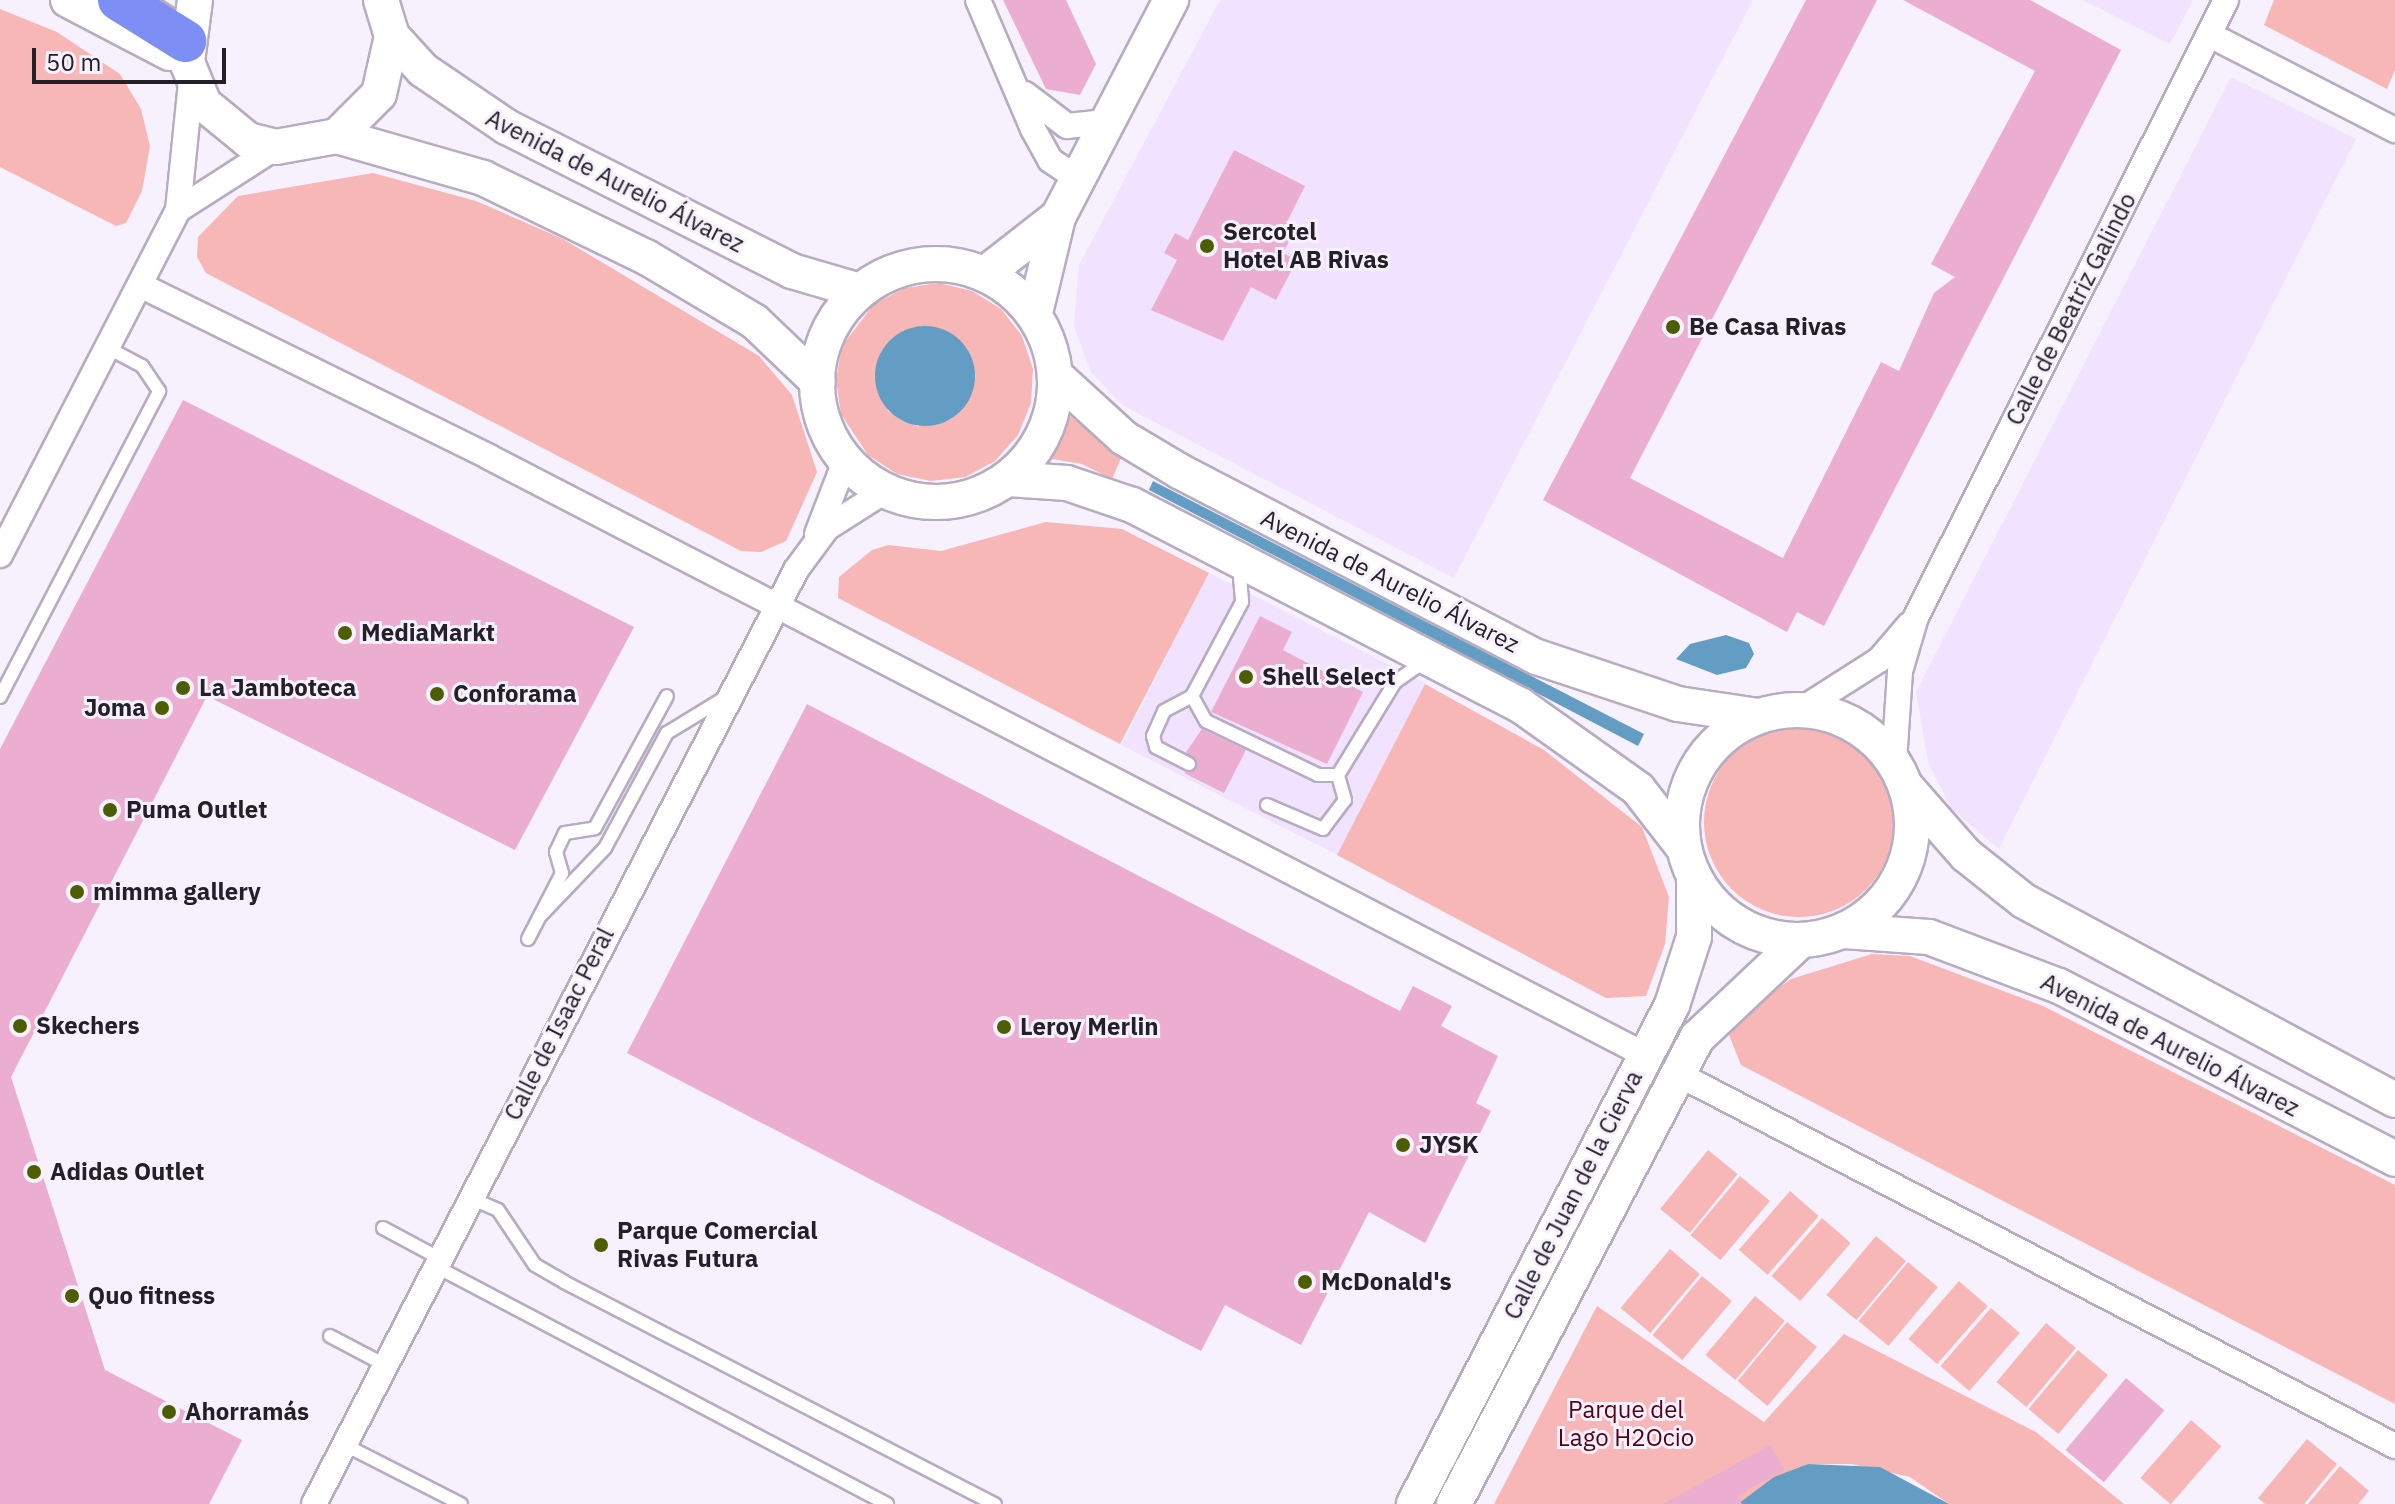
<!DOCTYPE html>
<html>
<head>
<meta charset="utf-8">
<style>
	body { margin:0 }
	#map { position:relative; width:2395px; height:1504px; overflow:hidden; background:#f7f1fd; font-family:"IBM Plex Sans",sans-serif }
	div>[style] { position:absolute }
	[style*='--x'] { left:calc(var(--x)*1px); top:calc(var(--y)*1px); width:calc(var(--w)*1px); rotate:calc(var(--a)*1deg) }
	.built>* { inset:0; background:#f1e3ff; transform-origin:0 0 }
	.green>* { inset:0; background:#f7b7b7; transform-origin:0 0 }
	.round { border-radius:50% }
	.water>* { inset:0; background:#639dc4 }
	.building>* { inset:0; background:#ebaed1; transform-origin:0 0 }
	.roads { filter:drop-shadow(2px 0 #b7acc0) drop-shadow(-2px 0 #b7acc0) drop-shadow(0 2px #b7acc0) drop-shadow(0 -2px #b7acc0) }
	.lane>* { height:12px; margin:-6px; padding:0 6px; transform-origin:6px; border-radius:6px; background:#fff }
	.street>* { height:24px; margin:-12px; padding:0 12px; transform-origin:12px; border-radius:12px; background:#fff }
	.secondary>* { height:34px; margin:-17px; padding:0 17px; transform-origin:17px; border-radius:17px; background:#fff }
	.secondary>.ring { margin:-17px; padding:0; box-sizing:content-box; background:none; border:34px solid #fff; border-radius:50% }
	.highway>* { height:42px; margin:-21px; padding:0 21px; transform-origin:21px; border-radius:21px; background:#7d8ff5 }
	.dots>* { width:22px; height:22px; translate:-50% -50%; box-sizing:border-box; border:4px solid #f7f1fd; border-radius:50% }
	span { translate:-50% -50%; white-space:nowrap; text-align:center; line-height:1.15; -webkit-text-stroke:6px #f7f1fd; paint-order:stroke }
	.street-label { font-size:24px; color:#242028 }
	.poi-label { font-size:24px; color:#242028; font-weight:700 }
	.left { translate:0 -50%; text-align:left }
	.right { translate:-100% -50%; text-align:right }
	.park-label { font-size:24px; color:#560114 }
	.scale { position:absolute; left:32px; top:48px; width:194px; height:36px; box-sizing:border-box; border:4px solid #242028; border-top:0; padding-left:10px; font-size:24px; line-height:28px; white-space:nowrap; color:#242028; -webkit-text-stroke:6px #f7f1fd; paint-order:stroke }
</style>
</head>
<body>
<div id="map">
	<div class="built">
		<i style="clip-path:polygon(1220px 0,1753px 0,1454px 578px,1122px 405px,1091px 372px,1074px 326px,1079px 265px)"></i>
		<i style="clip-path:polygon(2083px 0,2193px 0,2170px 44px)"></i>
		<i style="clip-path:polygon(2231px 77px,2356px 139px,1999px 849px,1951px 808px,1928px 762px,1916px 692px)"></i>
		<i style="left:1209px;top:573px;width:243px;height:193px;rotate:27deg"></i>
	</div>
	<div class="green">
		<i style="clip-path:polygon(2274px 0,2395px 0,2395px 70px,2387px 89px,2264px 25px)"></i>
		<i style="clip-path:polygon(0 9px,57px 32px,120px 74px,141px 109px,150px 146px,142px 191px,126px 223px,116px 226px,0 167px)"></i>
		<i style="clip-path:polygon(373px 173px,476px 201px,563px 239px,759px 356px,792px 395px,817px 472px,786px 541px,761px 552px,741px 551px,206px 273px,197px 257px,198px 237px,238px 196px)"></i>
		<i style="clip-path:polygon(evenodd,939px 283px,972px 291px,1001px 309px,1022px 336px,1033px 369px,1031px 403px,1018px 435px,995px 461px,965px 477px,931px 481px,897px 474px,868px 455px,841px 414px,836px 380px,842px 346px,874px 304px,905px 288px,939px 283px,904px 330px,919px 427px,888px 411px,881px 352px,904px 330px)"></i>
		<i style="clip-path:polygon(1066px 413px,1122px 456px,1112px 479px,1082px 464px,1046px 458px)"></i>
		<i style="clip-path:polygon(1046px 522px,1122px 529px,1209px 573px,1120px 744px,838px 598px,839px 577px,872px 550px,888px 545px,941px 551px)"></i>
		<i style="clip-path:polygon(1425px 684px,1544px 750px,1642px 827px,1669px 897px,1665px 944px,1646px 996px,1606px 998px,1337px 855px)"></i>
		<i class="round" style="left:1704px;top:727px;width:190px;height:190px"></i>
		<i style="clip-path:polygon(1872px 954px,1910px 956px,2043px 1006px,2395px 1185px,2395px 1404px,1741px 1065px,1729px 1035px,1752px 1007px,1791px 979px)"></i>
		<i style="left:1708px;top:1150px;width:38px;height:76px;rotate:39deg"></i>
		<i style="left:1740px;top:1176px;width:39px;height:77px;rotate:40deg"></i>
		<i style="left:1790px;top:1191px;width:38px;height:78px;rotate:41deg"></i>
		<i style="left:1822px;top:1218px;width:38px;height:77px;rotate:41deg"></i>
		<i style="left:1876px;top:1236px;width:39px;height:77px;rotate:40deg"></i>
		<i style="left:1670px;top:1249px;width:39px;height:77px;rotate:40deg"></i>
		<i style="left:1908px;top:1262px;width:39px;height:77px;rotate:40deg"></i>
		<i style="left:1702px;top:1276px;width:39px;height:77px;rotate:40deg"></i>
		<i style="left:1959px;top:1281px;width:38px;height:77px;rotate:41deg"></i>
		<i style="left:1755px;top:1296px;width:39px;height:77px;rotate:40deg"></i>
		<i style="clip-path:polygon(1597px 1306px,1764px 1422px,1844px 1334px,2036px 1432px,2124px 1504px,1949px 1504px,1910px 1477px,1851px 1464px,1807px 1464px,1738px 1504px,1494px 1504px)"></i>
		<i style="left:1991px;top:1308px;width:38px;height:77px;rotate:41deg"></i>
		<i style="left:1787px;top:1322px;width:39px;height:77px;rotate:40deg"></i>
		<i style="left:2046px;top:1323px;width:39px;height:77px;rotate:40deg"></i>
		<i style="left:2078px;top:1350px;width:39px;height:77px;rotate:40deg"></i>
		<i style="left:2191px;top:1420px;width:40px;height:77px;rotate:41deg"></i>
		<i style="clip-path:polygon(2307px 1439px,2337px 1464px,2304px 1504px,2265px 1504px,2258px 1498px)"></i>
		<i style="clip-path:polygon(2340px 1466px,2369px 1491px,2358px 1504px,2308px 1504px)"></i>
	</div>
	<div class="water">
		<i class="round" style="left:875px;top:326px;width:100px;height:100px"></i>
		<i style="clip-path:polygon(1153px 481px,1644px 734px,1638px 746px,1149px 490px)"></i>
		<i style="clip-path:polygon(1726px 635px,1749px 643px,1754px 654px,1746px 668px,1717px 675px,1676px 659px,1690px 644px)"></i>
		<i style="clip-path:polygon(1808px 1464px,1880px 1467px,1949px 1504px,1738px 1504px,1774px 1477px)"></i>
	</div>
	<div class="building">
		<i style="clip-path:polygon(1003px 0,1066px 0,1096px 64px,1080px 95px,1046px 89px)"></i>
		<i style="clip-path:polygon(1806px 0,1877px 0,1630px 478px,1783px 558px,1881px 362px,1899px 371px,1934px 293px,1955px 277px,1931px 264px,2035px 71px,1903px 0,2030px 0,2121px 50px,1824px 626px,1797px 612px,1787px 632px,1543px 500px)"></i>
		<i style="clip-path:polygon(1234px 150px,1305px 186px,1287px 222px,1296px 228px,1283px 253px,1297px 260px,1276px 300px,1251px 287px,1223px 341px,1151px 310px,1177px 260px,1164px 253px,1175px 233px,1188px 240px)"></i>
		<i style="clip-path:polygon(183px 400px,634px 627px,515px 850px,207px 696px,11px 1077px,105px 1370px,242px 1440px,209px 1504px,0 1504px,0 749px)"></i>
		<i style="clip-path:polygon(1260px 616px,1292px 632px,1283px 650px,1363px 692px,1327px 764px,1211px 712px)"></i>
		<i style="clip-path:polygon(807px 704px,1400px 1011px,1413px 986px,1452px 1006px,1441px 1026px,1498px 1056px,1476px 1103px,1491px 1111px,1425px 1243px,1369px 1212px,1301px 1345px,1225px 1305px,1201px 1351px,627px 1053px)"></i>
		<i style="clip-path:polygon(1202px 729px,1246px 750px,1224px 793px,1184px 773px,1197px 767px,1186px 752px)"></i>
		<i style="left:2126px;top:1378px;width:50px;height:94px;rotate:40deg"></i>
		<i style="clip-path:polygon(1770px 1445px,1784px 1470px,1737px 1496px,1742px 1504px,1663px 1504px)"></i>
	</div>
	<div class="roads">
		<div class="lane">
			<i style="--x:1239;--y:566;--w:36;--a:85"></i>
			<i style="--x:1242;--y:602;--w:106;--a:118"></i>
			<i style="--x:1192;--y:696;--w:29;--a:61"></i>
			<i style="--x:1206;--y:721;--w:124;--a:25.7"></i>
			<i style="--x:1318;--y:775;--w:20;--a:0"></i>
			<i style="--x:1338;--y:775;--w:109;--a:-58.5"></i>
			<i style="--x:1395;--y:682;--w:37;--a:-35"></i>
			<i style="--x:0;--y:697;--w:345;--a:-62.5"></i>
			<i style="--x:159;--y:391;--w:30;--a:-124"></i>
			<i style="--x:142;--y:366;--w:40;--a:-152"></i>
			<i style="--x:1189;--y:764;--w:37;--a:-153"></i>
			<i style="--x:1156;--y:747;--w:11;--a:-105"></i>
			<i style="--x:1153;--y:736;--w:27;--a:-66"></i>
			<i style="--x:1164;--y:711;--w:32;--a:-28"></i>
			<i style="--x:1267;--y:805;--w:61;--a:23.2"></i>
			<i style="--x:1323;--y:829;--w:36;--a:-53"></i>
			<i style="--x:1345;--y:800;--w:26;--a:-106"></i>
			<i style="--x:541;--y:915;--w:93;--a:-46.3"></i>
			<i style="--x:605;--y:848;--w:131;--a:-61.7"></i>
			<i style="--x:667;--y:733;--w:69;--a:-31.4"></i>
			<i style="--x:528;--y:939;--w:74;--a:-62.7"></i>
			<i style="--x:562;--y:873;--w:22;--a:-106"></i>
			<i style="--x:556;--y:852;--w:21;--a:-65"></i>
			<i style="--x:565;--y:833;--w:30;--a:-9"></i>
			<i style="--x:595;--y:828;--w:150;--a:-61.4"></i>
			<i style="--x:470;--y:1198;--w:30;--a:23"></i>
			<i style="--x:498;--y:1210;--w:66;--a:56.1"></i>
			<i style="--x:535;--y:1265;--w:34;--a:30"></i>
			<i style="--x:564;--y:1282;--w:485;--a:27.3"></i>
			<i style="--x:383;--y:1228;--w:64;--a:28.2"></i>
			<i style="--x:435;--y:1266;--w:511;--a:27.77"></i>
			<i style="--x:330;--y:1336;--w:64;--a:27.8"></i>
			<i style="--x:345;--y:1445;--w:130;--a:27"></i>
		</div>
		<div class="street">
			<i style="--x:978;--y:0;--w:140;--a:66.9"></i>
			<i style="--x:1033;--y:129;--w:35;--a:61"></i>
			<i style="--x:1050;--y:160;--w:32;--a:34"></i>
			<i style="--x:2210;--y:35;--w:208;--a:27.2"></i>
			<i style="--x:1025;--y:94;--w:53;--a:37.3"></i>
			<i style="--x:1067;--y:126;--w:39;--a:-6"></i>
			<i style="--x:178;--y:210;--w:117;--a:-32.7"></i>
			<i style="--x:140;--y:285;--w:389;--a:26.2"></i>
			<i style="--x:489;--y:457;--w:1302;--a:27.35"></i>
			<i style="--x:817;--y:534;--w:80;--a:-68.9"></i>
			<i style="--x:0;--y:555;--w:388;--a:-62.7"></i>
			<i style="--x:178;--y:210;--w:130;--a:-84.2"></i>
			<i style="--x:1802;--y:709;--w:91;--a:-32.5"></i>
			<i style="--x:1879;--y:660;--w:46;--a:-49.4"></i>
			<i style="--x:1894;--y:762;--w:91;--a:-86.2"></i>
			<i style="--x:1900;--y:671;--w:56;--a:-73.5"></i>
			<i style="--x:1916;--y:617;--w:690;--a:-63.32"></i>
			<i style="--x:1676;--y:1073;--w:810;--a:27.42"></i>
			<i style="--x:314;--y:1504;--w:1051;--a:-62.7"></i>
			<i style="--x:796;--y:570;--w:52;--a:-53.6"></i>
			<i style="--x:827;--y:528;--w:69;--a:-32.5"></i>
		</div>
		<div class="secondary">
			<i style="--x:68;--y:0;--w:115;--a:27.5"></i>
			<i style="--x:195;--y:0;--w:63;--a:97.4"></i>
			<i style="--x:187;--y:62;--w:45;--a:68"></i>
			<i style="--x:204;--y:104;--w:57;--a:39.3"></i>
			<i style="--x:248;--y:140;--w:29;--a:14"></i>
			<i style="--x:276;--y:147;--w:62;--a:-10.2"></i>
			<i style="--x:337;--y:136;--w:59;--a:-45"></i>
			<i style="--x:379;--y:94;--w:59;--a:-77.4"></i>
			<i style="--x:392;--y:36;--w:38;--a:-107"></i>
			<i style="--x:392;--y:36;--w:46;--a:47.6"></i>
			<i style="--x:423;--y:70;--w:102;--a:34.2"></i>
			<i style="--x:507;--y:127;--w:319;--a:26.8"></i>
			<i style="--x:792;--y:271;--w:71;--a:16.4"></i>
			<i style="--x:337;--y:136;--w:152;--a:16"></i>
			<i style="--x:483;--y:178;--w:181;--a:25.9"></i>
			<i style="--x:646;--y:257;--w:126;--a:30.7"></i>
			<i style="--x:754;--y:321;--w:88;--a:43.6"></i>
			<i class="ring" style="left:817px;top:264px;width:204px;height:204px"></i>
			<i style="--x:985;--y:274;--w:93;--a:-38"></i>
			<i style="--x:1035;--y:313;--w:99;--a:-76.5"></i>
			<i style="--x:1058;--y:217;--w:245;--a:-62.5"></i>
			<i style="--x:1055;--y:375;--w:93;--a:42.4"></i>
			<i style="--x:1124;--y:438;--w:66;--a:30.8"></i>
			<i style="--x:1181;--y:472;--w:401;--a:27.5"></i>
			<i style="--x:1537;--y:657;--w:149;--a:18.4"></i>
			<i style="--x:1678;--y:704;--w:81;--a:8.5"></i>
			<i style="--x:1008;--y:479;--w:59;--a:3.9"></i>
			<i style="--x:1067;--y:483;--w:69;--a:18.7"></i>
			<i style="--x:1132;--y:505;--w:437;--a:27.3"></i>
			<i style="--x:1520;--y:705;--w:145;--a:35.4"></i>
			<i style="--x:1638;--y:789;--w:73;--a:52.2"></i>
			<i class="ring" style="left:1682px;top:710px;width:196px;height:196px"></i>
			<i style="--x:1908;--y:789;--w:88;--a:48.7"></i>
			<i style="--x:1966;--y:855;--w:74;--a:38.4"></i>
			<i style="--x:2024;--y:901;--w:421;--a:28.2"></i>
			<i style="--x:1844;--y:931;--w:85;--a:4"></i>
			<i style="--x:1929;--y:937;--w:139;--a:20.7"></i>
			<i style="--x:2059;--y:986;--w:378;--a:27.2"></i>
			<i style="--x:1414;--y:1504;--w:562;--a:-62.66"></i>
			<i style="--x:1672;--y:1005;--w:71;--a:-72.1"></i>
			<i style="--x:1694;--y:937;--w:61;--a:-90"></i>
			<i style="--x:1454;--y:1504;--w:526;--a:-62.46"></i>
			<i style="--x:1697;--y:1038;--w:141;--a:-43.3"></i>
		</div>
		<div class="highway">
			<i style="--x:119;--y:0;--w:78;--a:31.8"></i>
		</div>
	</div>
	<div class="dots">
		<i style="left:1207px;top:246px;background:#4d5e02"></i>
		<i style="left:1673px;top:327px;background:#4d5e02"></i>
		<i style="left:345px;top:633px;background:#4d5e02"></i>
		<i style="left:1246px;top:677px;background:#4d5e02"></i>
		<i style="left:183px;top:688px;background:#4d5e02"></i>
		<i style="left:437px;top:694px;background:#4d5e02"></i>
		<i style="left:162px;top:708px;background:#4d5e02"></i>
		<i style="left:110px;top:810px;background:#4d5e02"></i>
		<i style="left:77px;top:892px;background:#4d5e02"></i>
		<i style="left:20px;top:1026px;background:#4d5e02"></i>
		<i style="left:1004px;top:1027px;background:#4d5e02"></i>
		<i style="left:1403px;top:1145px;background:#4d5e02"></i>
		<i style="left:34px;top:1172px;background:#4d5e02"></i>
		<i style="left:601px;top:1245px;background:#4d5e02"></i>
		<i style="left:1305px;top:1282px;background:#4d5e02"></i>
		<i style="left:72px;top:1296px;background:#4d5e02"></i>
		<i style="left:169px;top:1412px;background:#4d5e02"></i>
	</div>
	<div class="street-label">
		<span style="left:615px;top:181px;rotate:27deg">Avenida de Aurelio Álvarez</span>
		<span style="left:2071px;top:309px;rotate:-63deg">Calle de Beatriz Galindo</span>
		<span style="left:1390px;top:581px;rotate:27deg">Avenida de Aurelio Álvarez</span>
		<span style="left:559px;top:1024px;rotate:-63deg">Calle de Isaac Peral</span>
		<span style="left:2170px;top:1045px;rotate:27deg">Avenida de Aurelio Álvarez</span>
		<span style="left:1573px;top:1195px;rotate:-63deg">Calle de Juan de la Cierva</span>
	</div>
	<div class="poi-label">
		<span class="left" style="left:1223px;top:246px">Sercotel<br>Hotel AB Rivas</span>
		<span class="left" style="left:1689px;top:327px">Be Casa Rivas</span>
		<span class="left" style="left:361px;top:633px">MediaMarkt</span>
		<span class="left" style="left:1262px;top:677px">Shell Select</span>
		<span class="left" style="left:199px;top:688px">La Jamboteca</span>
		<span class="left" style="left:453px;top:694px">Conforama</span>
		<span class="right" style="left:146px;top:708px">Joma</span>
		<span class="left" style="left:126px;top:810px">Puma Outlet</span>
		<span class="left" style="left:93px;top:892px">mimma gallery</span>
		<span class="left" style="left:36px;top:1026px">Skechers</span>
		<span class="left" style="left:1020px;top:1027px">Leroy Merlin</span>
		<span class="left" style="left:1419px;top:1145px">JYSK</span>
		<span class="left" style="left:50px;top:1172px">Adidas Outlet</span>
		<span class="left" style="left:617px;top:1245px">Parque Comercial<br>Rivas Futura</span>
		<span class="left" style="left:1321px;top:1282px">McDonald's</span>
		<span class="left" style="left:88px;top:1296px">Quo fitness</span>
		<span class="left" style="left:185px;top:1412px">Ahorramás</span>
	</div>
	<div class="park-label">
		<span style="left:1626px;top:1424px">Parque del<br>Lago H2Ocio</span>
	</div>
	<div class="scale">50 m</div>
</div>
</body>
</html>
